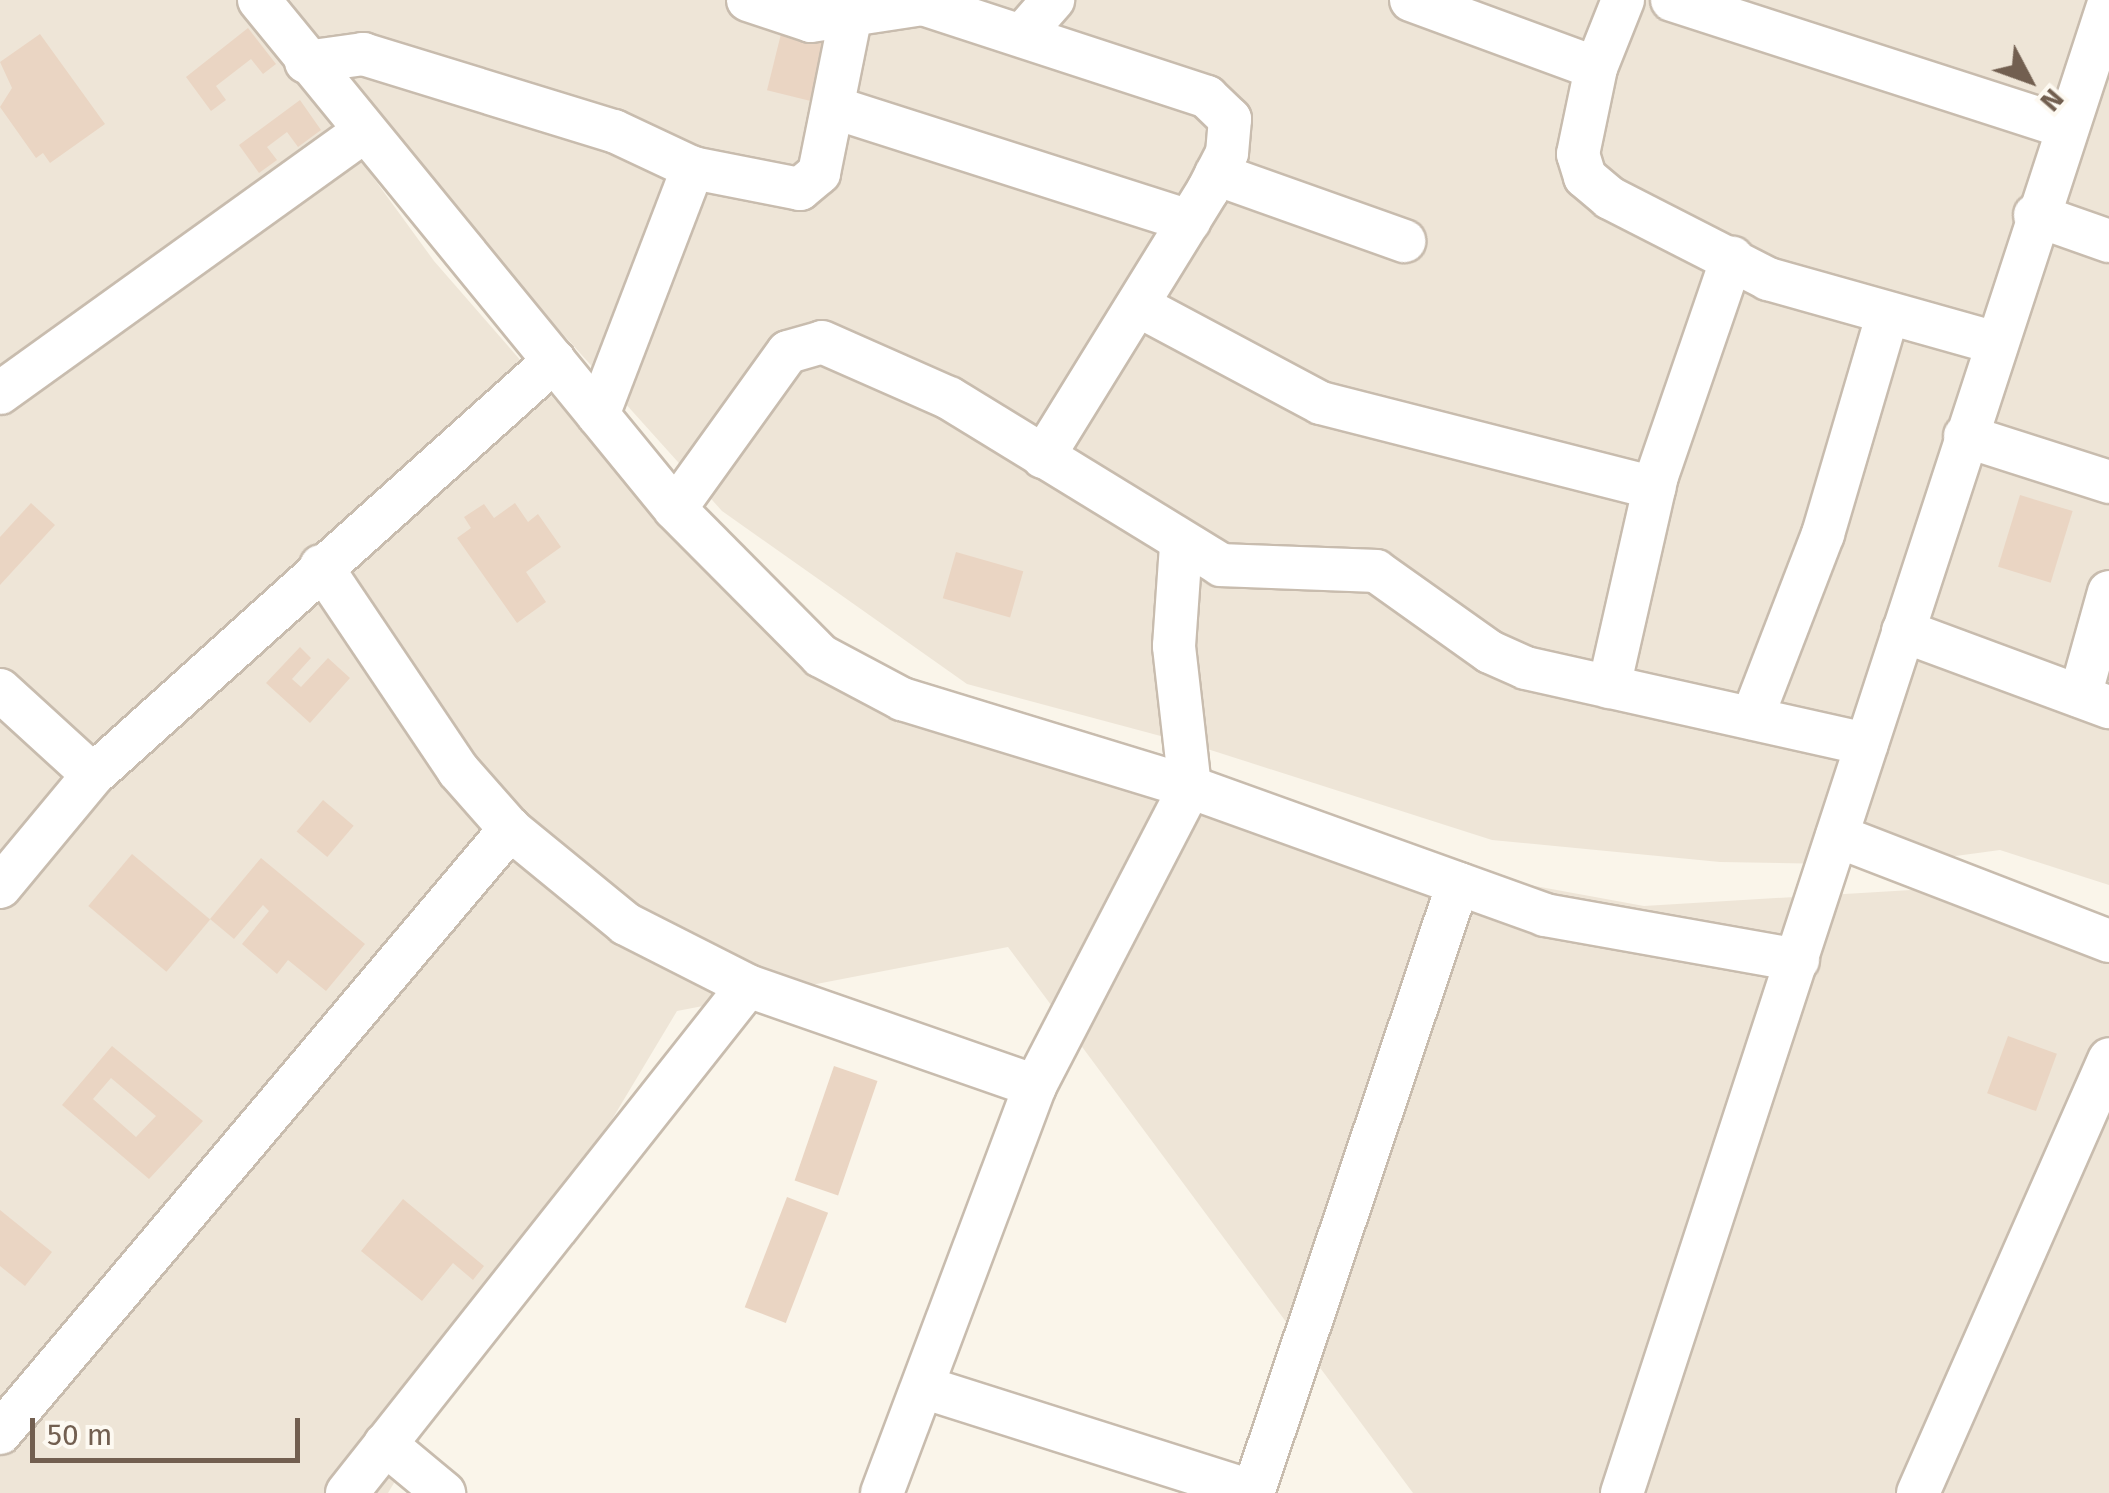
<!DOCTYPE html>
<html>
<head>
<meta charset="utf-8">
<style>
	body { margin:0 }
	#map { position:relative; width:2109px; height:1493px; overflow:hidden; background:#faf5ea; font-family:"Fira Sans",sans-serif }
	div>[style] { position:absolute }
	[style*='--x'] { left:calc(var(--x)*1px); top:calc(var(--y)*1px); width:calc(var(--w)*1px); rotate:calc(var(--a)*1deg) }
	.residential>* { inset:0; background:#eee5d7 }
	.building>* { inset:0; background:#ead5c3; transform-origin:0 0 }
	.roads { filter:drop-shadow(2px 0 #c8bcae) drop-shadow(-2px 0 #c8bcae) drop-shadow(0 2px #c8bcae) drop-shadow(0 -2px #c8bcae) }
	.minor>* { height:42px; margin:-21px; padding:0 21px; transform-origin:21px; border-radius:21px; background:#fff }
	span { translate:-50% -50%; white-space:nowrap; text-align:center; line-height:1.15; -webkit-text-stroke:8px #fdf9f1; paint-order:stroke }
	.north { position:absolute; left:1979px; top:30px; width:100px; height:100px; -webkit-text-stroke:8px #fdf9f1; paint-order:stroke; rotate:131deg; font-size:28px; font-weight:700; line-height:40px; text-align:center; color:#725f50 }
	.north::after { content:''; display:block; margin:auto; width:35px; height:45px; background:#725f50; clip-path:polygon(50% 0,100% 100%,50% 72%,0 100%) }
	.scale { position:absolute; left:30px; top:1418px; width:270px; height:45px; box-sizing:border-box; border:5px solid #725f50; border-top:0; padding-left:12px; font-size:30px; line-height:35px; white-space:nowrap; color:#725f50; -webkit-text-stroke:8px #fdf9f1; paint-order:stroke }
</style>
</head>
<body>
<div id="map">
	<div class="residential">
		<i style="clip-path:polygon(0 0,244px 0,434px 261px,648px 507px,873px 703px,1304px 844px,1644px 906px,1978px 886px,2109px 941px,2109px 1493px,1413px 1493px,1008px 947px,677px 1011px,388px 1493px,0 1493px)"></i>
		<i style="clip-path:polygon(290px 0,2109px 0,2109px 885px,2000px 850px,1889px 865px,1720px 862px,1492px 840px,1198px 746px,967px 684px,722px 511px,446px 204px)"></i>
	</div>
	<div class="building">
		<i style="clip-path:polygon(248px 28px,276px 64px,263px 74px,251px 59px,216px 86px,226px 100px,211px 111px,186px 77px)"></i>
		<i style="left:782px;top:30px;width:44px;height:62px;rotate:14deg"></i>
		<i style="clip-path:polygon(40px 34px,105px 124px,50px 163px,43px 153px,36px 158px,0 107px,12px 88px,0 62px)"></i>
		<i style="clip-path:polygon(300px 100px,321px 130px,298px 147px,287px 132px,267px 147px,277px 160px,259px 173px,239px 145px)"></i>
		<i style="left:2020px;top:495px;width:55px;height:75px;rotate:17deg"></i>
		<i style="clip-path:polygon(31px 503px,55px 525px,0 585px,0 537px)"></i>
		<i style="clip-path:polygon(515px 503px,528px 522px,538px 514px,561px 547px,526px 572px,546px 602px,517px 623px,457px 538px,471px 528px,464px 517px,484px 504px,494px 518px)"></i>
		<i style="left:956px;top:552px;width:70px;height:48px;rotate:16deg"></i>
		<i style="clip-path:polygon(300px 647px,311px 658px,292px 679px,301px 687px,328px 658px,350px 678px,310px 723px,266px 683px)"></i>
		<i style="left:323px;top:800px;width:40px;height:41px;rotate:40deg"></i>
		<i style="left:132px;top:854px;width:102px;height:68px;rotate:40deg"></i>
		<i style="clip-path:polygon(261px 858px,365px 944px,326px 991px,288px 960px,277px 974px,242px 944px,269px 911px,263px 905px,234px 939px,210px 919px)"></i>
		<i style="left:2008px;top:1036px;width:52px;height:61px;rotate:20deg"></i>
		<i style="clip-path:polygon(evenodd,112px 1046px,203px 1121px,149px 1179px,62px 1105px,112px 1046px,111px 1078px,156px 1116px,136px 1137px,93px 1099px,111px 1078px)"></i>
		<i style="left:834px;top:1066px;width:46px;height:121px;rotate:19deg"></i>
		<i style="left:787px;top:1197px;width:44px;height:118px;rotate:21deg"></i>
		<i style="clip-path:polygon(403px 1199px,484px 1266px,473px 1280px,453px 1263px,422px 1301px,361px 1251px)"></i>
		<i style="clip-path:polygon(0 1210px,52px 1252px,25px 1286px,0 1266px)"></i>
	</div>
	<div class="roads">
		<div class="minor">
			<i style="--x:259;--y:0;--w:657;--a:50.74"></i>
			<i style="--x:675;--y:509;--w:207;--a:45.2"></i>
			<i style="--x:821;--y:656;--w:92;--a:28"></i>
			<i style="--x:902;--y:699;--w:301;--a:17"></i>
			<i style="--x:1190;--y:787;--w:377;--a:19.8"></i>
			<i style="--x:1545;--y:915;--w:257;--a:10.1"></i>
			<i style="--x:748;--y:0;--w:66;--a:18.4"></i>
			<i style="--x:811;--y:21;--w:113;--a:-8.6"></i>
			<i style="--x:923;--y:4;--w:299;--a:18.1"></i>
			<i style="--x:1207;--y:97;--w:32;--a:44"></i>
			<i style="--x:1230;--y:119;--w:34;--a:95"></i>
			<i style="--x:1227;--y:153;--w:42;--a:117.2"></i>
			<i style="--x:1208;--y:190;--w:314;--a:121.7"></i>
			<i style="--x:1411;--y:0;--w:197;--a:20.2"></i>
			<i style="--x:1623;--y:0;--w:73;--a:111.7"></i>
			<i style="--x:1596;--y:68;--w:88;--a:101.8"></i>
			<i style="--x:1578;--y:154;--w:24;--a:73"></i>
			<i style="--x:1585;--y:177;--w:33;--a:40"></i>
			<i style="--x:1610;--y:198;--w:178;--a:27.1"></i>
			<i style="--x:1768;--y:279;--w:236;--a:15.7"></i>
			<i style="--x:1672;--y:0;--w:411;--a:17.9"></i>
			<i style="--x:1025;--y:32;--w:43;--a:-48.8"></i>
			<i style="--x:306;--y:62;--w:58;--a:-8"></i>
			<i style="--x:363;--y:54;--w:263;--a:17.1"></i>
			<i style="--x:614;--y:131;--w:87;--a:25.1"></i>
			<i style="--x:693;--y:168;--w:109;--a:11.1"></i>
			<i style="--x:800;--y:189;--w:25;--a:-40"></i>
			<i style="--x:819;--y:173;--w:177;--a:-78.6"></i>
			<i style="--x:835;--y:108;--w:372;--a:17.7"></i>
			<i style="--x:1216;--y:174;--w:200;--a:19.6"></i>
			<i style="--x:2035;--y:215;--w:78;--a:19.4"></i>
			<i style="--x:1139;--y:306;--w:206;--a:28.1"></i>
			<i style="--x:1321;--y:403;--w:344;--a:14.3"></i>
			<i style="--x:0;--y:393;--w:444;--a:-35.7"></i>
			<i style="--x:598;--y:415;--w:265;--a:-69"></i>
			<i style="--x:1965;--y:436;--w:151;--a:17.7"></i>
			<i style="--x:675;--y:509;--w:193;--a:-54.3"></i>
			<i style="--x:788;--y:352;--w:35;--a:-16"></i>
			<i style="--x:822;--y:342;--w:139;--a:23.8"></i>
			<i style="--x:949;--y:398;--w:319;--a:31.5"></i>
			<i style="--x:1221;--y:565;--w:155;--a:2.2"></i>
			<i style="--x:1376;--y:571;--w:140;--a:35.4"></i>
			<i style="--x:1490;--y:652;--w:39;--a:24"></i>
			<i style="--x:1526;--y:668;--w:349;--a:12.6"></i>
			<i style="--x:321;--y:566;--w:246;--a:56.1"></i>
			<i style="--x:458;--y:770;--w:79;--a:48.6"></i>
			<i style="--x:510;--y:829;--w:150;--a:39.3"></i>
			<i style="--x:626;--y:924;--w:137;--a:26.9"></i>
			<i style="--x:748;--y:986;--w:304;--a:19.2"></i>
			<i style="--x:1903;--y:631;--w:220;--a:20.3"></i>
			<i style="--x:1609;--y:687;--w:216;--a:-77.2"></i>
			<i style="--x:1657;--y:476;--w:231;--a:-71"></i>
			<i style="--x:0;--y:690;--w:126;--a:42.4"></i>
			<i style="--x:2080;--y:696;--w:108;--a:-74.4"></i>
			<i style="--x:1752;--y:718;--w:197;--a:-68.9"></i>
			<i style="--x:1823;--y:534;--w:230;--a:-73.6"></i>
			<i style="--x:1837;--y:836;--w:292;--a:21.1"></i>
			<i style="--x:0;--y:887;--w:146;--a:-50.3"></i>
			<i style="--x:93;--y:775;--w:620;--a:-41.93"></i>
			<i style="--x:923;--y:1387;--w:347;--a:17.6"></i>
			<i style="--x:0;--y:1433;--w:791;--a:-49.82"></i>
			<i style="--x:385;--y:1444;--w:77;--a:39.7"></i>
			<i style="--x:347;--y:1493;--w:646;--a:-51.66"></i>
			<i style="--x:882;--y:1493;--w:435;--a:-69.4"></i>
			<i style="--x:1035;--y:1086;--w:337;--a:-62.6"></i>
			<i style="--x:1190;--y:787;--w:142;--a:-96.5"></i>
			<i style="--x:1174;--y:646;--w:101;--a:-86"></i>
			<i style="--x:1253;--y:1493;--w:643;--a:-71.4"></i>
			<i style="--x:1622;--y:1493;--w:1568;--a:-71.9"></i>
			<i style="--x:1918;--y:1493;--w:474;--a:-66.2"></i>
		</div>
	</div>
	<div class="north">N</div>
	<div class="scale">50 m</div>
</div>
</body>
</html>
